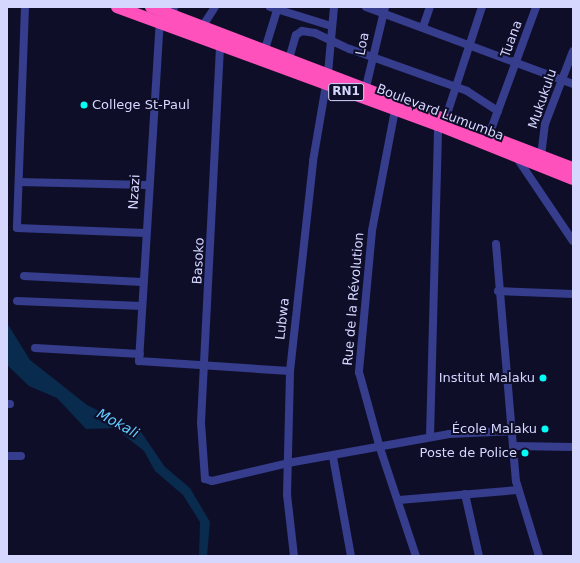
<!DOCTYPE html>
<html>
<head>
<meta charset="utf-8">
<style>
	body { margin:0 }
	#map { position:relative; width:580px; height:563px; overflow:hidden; background:#0f0e29; font-family:"DejaVu Sans",sans-serif }
	div>[style] { position:absolute }
	[style*='--x'] { left:calc(var(--x)*1px); top:calc(var(--y)*1px); width:calc(var(--w)*1px); rotate:calc(var(--a)*1deg) }
	.water>* { inset:0; background:#082b4e }
	.minor>* { height:8px; margin:-4px; padding:0 4px; transform-origin:4px; border-radius:4px; background:#353d8c }
	.highway>* { height:12px; margin:-6px; padding:0 6px; transform-origin:6px; border-radius:6px; background:#ff51bc }
	.dots>* { width:11px; height:11px; translate:-50% -50%; box-sizing:border-box; border:2px solid #0f0e29; border-radius:50% }
	span { translate:-50% -50%; white-space:nowrap; text-align:center; line-height:1.15; -webkit-text-stroke:4px #0f0e29; paint-order:stroke }
	.shield-label span { padding:1px 3px; background:#0f0e29; border:1px solid; border-radius:3px; -webkit-text-stroke-width:0 }
	.shield-label { font-size:12px; color:#d6d7ff; font-weight:700 }
	.street-label { font-size:13px; color:#d6d7ff }
	.poi-label { font-size:13px; color:#d6d7ff }
	.left { translate:0 -50%; text-align:left }
	.right { translate:-100% -50%; text-align:right }
	.water-label { font-size:14px; color:#64ccff; font-style:italic }
	.frame { position:absolute; inset:0; border:8px solid #d6d7ff; pointer-events:none }
</style>
</head>
<body>
<div id="map">
	<div class="water">
		<i style="clip-path:polygon(7px 323px,30px 360px,87px 405px,141px 432px,165px 467px,190px 488px,210px 522px,207px 556px,199px 556px,200px 522px,183px 495px,155px 471px,144px 451px,115px 428px,86px 429px,57px 398px,29px 386px,7px 365px)"></i>
	</div>
	<div class="minor">
		<i style="--x:25;--y:7;--w:221;--a:92.1"></i>
		<i style="--x:17;--y:228;--w:128;--a:2.2"></i>
		<i style="--x:270;--y:7;--w:64;--a:17.3"></i>
		<i style="--x:366;--y:7;--w:221;--a:20.4"></i>
		<i style="--x:172;--y:15;--w:8;--a:-76"></i>
		<i style="--x:160;--y:18;--w:344;--a:93.5"></i>
		<i style="--x:139;--y:361;--w:151;--a:3.8"></i>
		<i style="--x:202;--y:27;--w:24;--a:-57"></i>
		<i style="--x:423;--y:27;--w:21;--a:-71"></i>
		<i style="--x:220;--y:47;--w:376;--a:92.9"></i>
		<i style="--x:201;--y:423;--w:56;--a:85.9"></i>
		<i style="--x:205;--y:479;--w:7;--a:16"></i>
		<i style="--x:212;--y:481;--w:78;--a:-13.3"></i>
		<i style="--x:288;--y:463;--w:164;--a:-10.2"></i>
		<i style="--x:449;--y:434;--w:63;--a:-2.7"></i>
		<i style="--x:265;--y:49;--w:44;--a:-72.8"></i>
		<i style="--x:289;--y:59;--w:25;--a:-74"></i>
		<i style="--x:296;--y:35;--w:7;--a:-34"></i>
		<i style="--x:302;--y:31;--w:13;--a:9"></i>
		<i style="--x:315;--y:33;--w:38;--a:25"></i>
		<i style="--x:350;--y:49;--w:124;--a:19.7"></i>
		<i style="--x:467;--y:91;--w:37;--a:33"></i>
		<i style="--x:328;--y:73;--w:66;--a:-84.8"></i>
		<i style="--x:366;--y:87;--w:82;--a:-76.6"></i>
		<i style="--x:395;--y:110;--w:123;--a:100.8"></i>
		<i style="--x:372;--y:231;--w:142;--a:95.3"></i>
		<i style="--x:359;--y:372;--w:79;--a:74.6"></i>
		<i style="--x:380;--y:448;--w:114;--a:71.6"></i>
		<i style="--x:446;--y:117;--w:116;--a:-71.9"></i>
		<i style="--x:489;--y:135;--w:136;--a:-69.8"></i>
		<i style="--x:541;--y:156;--w:32;--a:-83"></i>
		<i style="--x:545;--y:124;--w:78;--a:-69"></i>
		<i style="--x:517;--y:158;--w:100;--a:56"></i>
		<i style="--x:19;--y:182;--w:128;--a:1.3"></i>
		<i style="--x:496;--y:244;--w:238;--a:85.2"></i>
		<i style="--x:516;--y:481;--w:78;--a:73"></i>
		<i style="--x:24;--y:276;--w:118;--a:2.9"></i>
		<i style="--x:498;--y:291;--w:75;--a:2.3"></i>
		<i style="--x:17;--y:301;--w:125;--a:2.3"></i>
		<i style="--x:35;--y:348;--w:105;--a:3.3"></i>
		<i style="--x:7;--y:404;--w:3;--a:0"></i>
		<i style="--x:430;--y:437;--w:312;--a:-88.5"></i>
		<i style="--x:513;--y:446;--w:60;--a:1"></i>
		<i style="--x:7;--y:456;--w:14;--a:0"></i>
		<i style="--x:333;--y:457;--w:101;--a:79.7"></i>
		<i style="--x:465;--y:494;--w:64;--a:77.3"></i>
		<i style="--x:399;--y:500;--w:119;--a:-4.8"></i>
		<i style="--x:294;--y:556;--w:61;--a:-96.5"></i>
		<i style="--x:287;--y:495;--w:124;--a:-88.6"></i>
		<i style="--x:290;--y:371;--w:211;--a:-83.7"></i>
		<i style="--x:313;--y:161;--w:77;--a:-80.3"></i>
	</div>
	<div class="highway">
		<i style="--x:117;--y:7;--w:342;--a:20.2"></i>
		<i style="--x:438;--y:125;--w:145;--a:21.8"></i>
		<i style="--x:151;--y:7;--w:452;--a:20.9"></i>
	</div>
	<div class="dots">
		<i style="left:84px;top:105px;background:#02fff7"></i>
		<i style="left:543px;top:378px;background:#02fff7"></i>
		<i style="left:545px;top:429px;background:#02fff7"></i>
		<i style="left:525px;top:453px;background:#02fff7"></i>
	</div>
	<div class="shield-label">
		<span style="left:346px;top:92px">RN1</span>
	</div>
	<div class="street-label">
		<span style="left:512px;top:39px;rotate:-70deg">Tuana</span>
		<span style="left:363px;top:44px;rotate:-79deg">Loa</span>
		<span style="left:543px;top:99px;rotate:-71deg">Mukukulu</span>
		<span style="left:440px;top:113px;rotate:21deg">Boulevard Lumumba</span>
		<span style="left:135px;top:192px;rotate:-87deg">Nzazi</span>
		<span style="left:199px;top:261px;rotate:-87deg">Basoko</span>
		<span style="left:354px;top:299px;rotate:-85deg">Rue de la Révolution</span>
		<span style="left:283px;top:319px;rotate:-84deg">Lubwa</span>
	</div>
	<div class="poi-label">
		<span class="left" style="left:92px;top:105px">College St-Paul</span>
		<span class="right" style="left:535px;top:378px">Institut Malaku</span>
		<span class="right" style="left:537px;top:429px">École Malaku</span>
		<span class="right" style="left:517px;top:453px">Poste de Police</span>
	</div>
	<div class="water-label">
		<span style="left:118px;top:423px;rotate:29deg">Mokali</span>
	</div>
	<div class="frame"></div>
</div>
</body>
</html>
